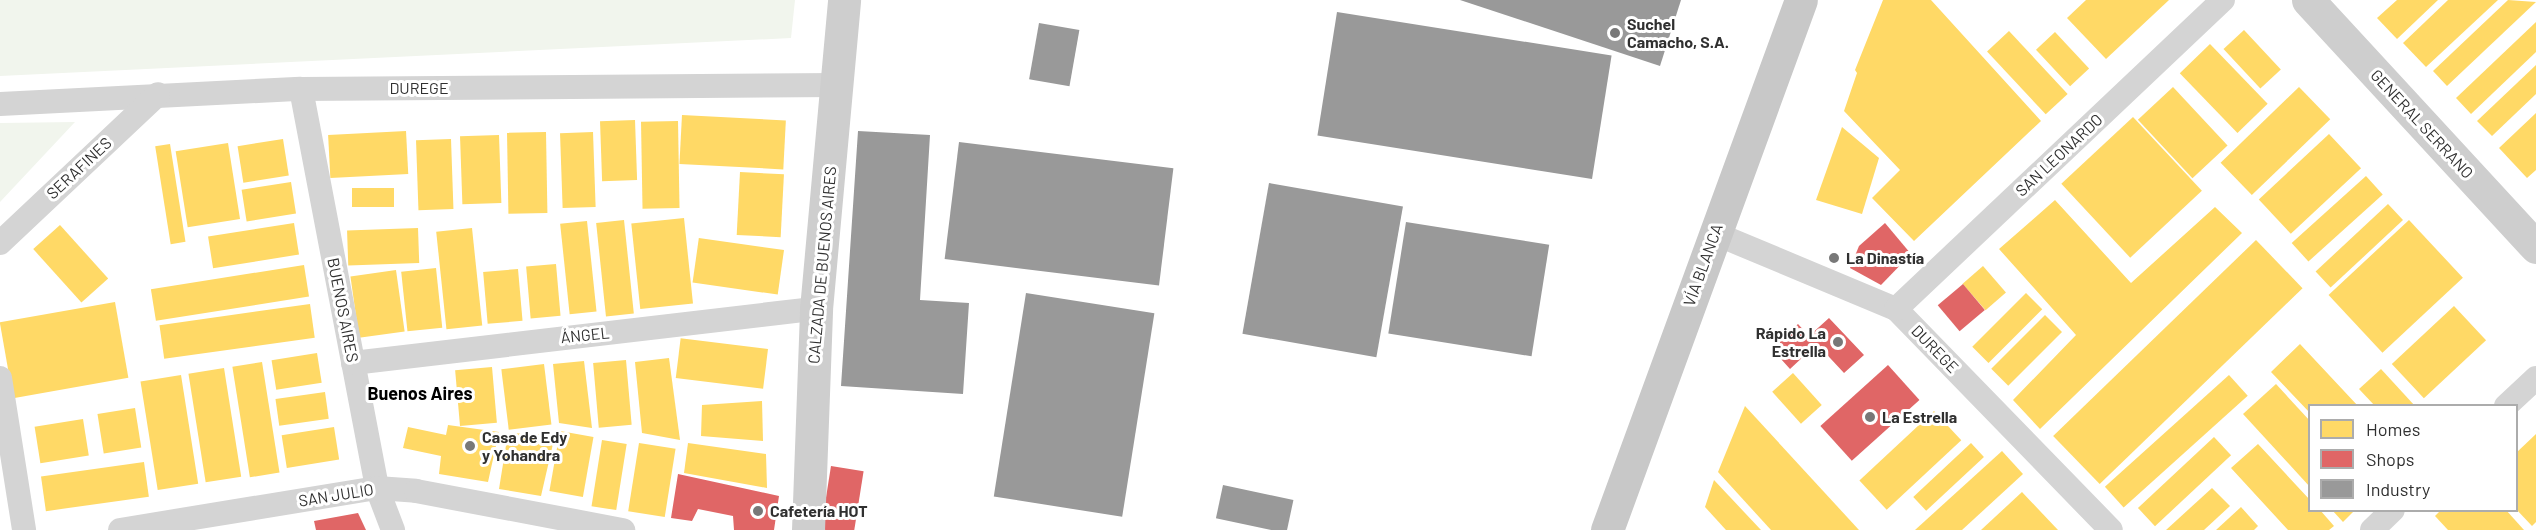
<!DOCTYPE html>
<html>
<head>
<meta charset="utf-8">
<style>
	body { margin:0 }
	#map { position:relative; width:2536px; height:530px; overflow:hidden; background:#fff; font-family:Barlow,sans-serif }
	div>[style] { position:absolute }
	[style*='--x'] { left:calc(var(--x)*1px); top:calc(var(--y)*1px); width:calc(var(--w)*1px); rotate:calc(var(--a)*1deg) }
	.green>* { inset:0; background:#f1f5ed }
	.homes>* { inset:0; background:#ffd966; transform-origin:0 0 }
	.shops>* { inset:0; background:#e06666; transform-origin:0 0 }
	.industry>* { inset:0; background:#999; transform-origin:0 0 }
	.street>* { height:24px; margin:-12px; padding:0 12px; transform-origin:12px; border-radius:12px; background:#d4d4d4 }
	.secondary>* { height:33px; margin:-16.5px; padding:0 16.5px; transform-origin:16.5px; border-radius:16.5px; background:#cecece }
	.primary>* { height:33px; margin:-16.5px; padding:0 16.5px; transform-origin:16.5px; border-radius:16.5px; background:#c8c8c8 }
	.dots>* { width:16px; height:16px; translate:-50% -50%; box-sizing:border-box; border:3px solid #fff; border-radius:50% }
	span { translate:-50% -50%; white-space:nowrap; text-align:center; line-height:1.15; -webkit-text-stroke:6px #fff; paint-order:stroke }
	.poi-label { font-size:16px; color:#303030; font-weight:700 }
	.left { translate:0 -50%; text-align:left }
	.right { translate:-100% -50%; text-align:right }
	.street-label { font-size:16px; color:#303030 }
	.neighbourhood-label { font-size:18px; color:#000; font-weight:700 }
	.legend { position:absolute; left:2308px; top:404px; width:210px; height:108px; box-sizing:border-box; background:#fff; border:2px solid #acacac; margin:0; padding:8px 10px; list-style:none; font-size:18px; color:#303030 }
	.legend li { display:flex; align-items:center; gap:12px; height:30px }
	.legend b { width:30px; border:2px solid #acacac }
</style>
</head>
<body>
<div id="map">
	<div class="green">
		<i style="clip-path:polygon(0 0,795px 0,791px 38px,0 76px)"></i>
		<i style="clip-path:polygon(75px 122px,0 202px,0 123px)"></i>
	</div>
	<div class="homes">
		<i style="clip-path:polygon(1883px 0,1931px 0,2041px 121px,1914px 241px,1872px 198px,1900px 170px,1844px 111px,1857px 73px,1855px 70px)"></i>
		<i style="clip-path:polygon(2086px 0,2169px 0,2106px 59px,2067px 18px)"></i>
		<i style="clip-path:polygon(2397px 0,2438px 0,2397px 39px,2377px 18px)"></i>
		<i style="clip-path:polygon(2448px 0,2498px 0,2426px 67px,2403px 43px)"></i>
		<i style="clip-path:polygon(2508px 0,2536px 2px,2447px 86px,2433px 71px)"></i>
		<i style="clip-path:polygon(2536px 22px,2536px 52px,2471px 114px,2456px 98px)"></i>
		<i style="left:2244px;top:30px;width:54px;height:28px;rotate:47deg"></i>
		<i style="left:2009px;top:31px;width:86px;height:30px;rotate:47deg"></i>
		<i style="left:2055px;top:32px;width:50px;height:26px;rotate:47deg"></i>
		<i style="left:2210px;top:44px;width:83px;height:42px;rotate:46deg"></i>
		<i style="clip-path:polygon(2536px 65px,2536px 94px,2492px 136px,2477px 121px)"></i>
		<i style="left:2173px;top:87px;width:80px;height:48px;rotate:47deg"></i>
		<i style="left:2299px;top:87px;width:45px;height:109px;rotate:46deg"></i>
		<i style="clip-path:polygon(2536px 113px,2536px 170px,2527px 178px,2499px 148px)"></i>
		<i style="left:682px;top:115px;width:104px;height:49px;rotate:3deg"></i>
		<i style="left:2133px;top:117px;width:101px;height:98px;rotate:47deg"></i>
		<i style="left:635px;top:120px;width:60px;height:35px;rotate:88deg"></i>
		<i style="left:678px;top:121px;width:87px;height:37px;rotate:89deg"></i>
		<i style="clip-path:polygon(1842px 127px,1879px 158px,1862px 214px,1816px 200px)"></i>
		<i style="left:406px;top:131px;width:43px;height:78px;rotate:87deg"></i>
		<i style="left:546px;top:132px;width:81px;height:39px;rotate:89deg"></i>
		<i style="left:593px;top:132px;width:75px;height:33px;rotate:88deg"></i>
		<i style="left:2329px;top:134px;width:47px;height:96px;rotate:47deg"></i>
		<i style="left:499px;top:135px;width:68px;height:39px;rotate:88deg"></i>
		<i style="left:283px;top:139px;width:37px;height:46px;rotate:81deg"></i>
		<i style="left:451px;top:139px;width:70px;height:35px;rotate:88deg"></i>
		<i style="left:228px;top:143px;width:77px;height:53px;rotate:81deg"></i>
		<i style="left:170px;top:144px;width:99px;height:15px;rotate:81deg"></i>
		<i style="left:740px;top:172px;width:44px;height:63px;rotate:3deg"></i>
		<i style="left:2366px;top:176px;width:25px;height:100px;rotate:48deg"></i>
		<i style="left:291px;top:182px;width:32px;height:50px;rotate:81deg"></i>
		<i style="left:394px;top:188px;width:19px;height:42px;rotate:90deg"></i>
		<i style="clip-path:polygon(2055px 200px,2131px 283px,2215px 207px,2242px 233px,2040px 429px,2013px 400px,2076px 335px,1999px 249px)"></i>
		<i style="left:2388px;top:204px;width:22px;height:99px;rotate:47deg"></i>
		<i style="left:684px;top:218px;width:86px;height:53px;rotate:84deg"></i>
		<i style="left:624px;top:220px;width:94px;height:28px;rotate:84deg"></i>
		<i style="left:2409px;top:220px;width:79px;height:110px;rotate:47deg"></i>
		<i style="left:587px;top:221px;width:91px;height:27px;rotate:84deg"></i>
		<i style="left:294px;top:223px;width:32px;height:87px;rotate:81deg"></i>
		<i style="left:60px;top:225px;width:72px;height:36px;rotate:48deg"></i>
		<i style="left:418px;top:228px;width:35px;height:71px;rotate:88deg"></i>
		<i style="left:472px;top:228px;width:98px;height:36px;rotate:84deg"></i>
		<i style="left:2256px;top:240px;width:67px;height:282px;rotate:46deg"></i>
		<i style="left:784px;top:250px;width:45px;height:86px;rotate:98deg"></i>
		<i style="left:556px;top:264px;width:52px;height:30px;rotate:85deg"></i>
		<i style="left:304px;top:265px;width:32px;height:155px;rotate:81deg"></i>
		<i style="left:1983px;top:266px;width:35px;height:27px;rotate:49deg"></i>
		<i style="left:436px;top:268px;width:60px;height:35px;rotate:84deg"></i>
		<i style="left:518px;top:269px;width:52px;height:35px;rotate:85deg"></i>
		<i style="left:396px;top:270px;width:62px;height:46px;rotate:82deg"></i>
		<i style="left:2026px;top:293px;width:23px;height:76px;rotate:45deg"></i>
		<i style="left:115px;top:302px;width:77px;height:117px;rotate:80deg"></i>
		<i style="left:310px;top:304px;width:34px;height:152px;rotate:82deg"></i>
		<i style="left:2454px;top:306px;width:47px;height:85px;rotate:47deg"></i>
		<i style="left:2045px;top:315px;width:24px;height:76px;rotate:45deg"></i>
		<i style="clip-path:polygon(2300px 344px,2358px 406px,2310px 406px,2310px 413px,2271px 372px)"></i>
		<i style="left:768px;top:349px;width:40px;height:88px;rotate:97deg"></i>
		<i style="left:317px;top:353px;width:30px;height:46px;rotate:81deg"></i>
		<i style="clip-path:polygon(669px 358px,680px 440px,642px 433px,635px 362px)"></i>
		<i style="left:626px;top:360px;width:65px;height:33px;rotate:85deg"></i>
		<i style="clip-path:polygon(584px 361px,592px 428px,559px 423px,553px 364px)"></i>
		<i style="left:262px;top:362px;width:112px;height:30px;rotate:81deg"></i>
		<i style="left:544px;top:364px;width:61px;height:43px;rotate:83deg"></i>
		<i style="left:492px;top:367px;width:56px;height:37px;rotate:85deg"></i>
		<i style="left:224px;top:368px;width:110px;height:36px;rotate:81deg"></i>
		<i style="clip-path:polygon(2381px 369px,2415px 406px,2375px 406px,2359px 389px)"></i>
		<i style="left:1793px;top:373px;width:43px;height:28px;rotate:48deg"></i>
		<i style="left:181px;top:375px;width:110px;height:41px;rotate:81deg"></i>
		<i style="left:2229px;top:375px;width:28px;height:167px;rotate:48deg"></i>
		<i style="clip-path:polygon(2276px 384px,2310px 421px,2310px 487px,2243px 414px)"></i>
		<i style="left:325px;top:392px;width:27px;height:50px;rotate:82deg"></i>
		<i style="clip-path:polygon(762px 401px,763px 441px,701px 436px,702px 405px)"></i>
		<i style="clip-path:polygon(1745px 406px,1859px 530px,1771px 530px,1718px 472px)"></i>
		<i style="left:135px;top:408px;width:40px;height:38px;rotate:81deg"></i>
		<i style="left:1934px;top:411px;width:40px;height:102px;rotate:47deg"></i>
		<i style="left:83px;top:419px;width:37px;height:49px;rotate:81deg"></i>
		<i style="clip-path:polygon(448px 425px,499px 432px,488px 482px,439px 474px,441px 456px,403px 448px,408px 427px,446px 435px)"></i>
		<i style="left:334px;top:427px;width:33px;height:53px;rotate:81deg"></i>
		<i style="left:560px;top:431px;width:34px;height:61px;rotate:10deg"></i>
		<i style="clip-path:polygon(508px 433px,555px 435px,541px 496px,499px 489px)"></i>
		<i style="clip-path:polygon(2536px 434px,2536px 522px,2532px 526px,2516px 509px,2516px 453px)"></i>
		<i style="left:2214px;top:437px;width:25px;height:104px;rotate:47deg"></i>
		<i style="left:602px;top:440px;width:25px;height:67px;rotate:9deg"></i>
		<i style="left:639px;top:443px;width:37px;height:69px;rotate:9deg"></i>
		<i style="clip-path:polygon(688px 443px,766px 454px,767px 488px,684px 473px)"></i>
		<i style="left:1971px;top:443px;width:19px;height:79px;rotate:47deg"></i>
		<i style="clip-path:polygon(2258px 444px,2310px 500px,2310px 510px,2320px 510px,2334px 526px,2329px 530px,2288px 530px,2231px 468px)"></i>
		<i style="clip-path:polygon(2002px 451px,2023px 474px,1962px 530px,1915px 530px)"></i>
		<i style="left:144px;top:462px;width:35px;height:104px;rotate:82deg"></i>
		<i style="clip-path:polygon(1714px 480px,1761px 530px,1726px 530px,1705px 507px)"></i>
		<i style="clip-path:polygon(2212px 488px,2230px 506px,2204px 530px,2166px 530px)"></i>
		<i style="clip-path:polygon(2022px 492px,2058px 530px,1981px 530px)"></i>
		<i style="clip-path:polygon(2241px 507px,2258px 526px,2254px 530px,2216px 530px)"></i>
		<i style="clip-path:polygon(2332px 510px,2355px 510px,2343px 522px)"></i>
		<i style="clip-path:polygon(2441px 510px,2506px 510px,2524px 530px,2448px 530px,2435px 516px)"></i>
	</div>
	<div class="shops">
		<i style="clip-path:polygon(1885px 223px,1911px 254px,1881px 285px,1850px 268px,1859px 246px)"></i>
		<i style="left:1963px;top:284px;width:34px;height:33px;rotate:50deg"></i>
		<i style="clip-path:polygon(1829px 318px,1864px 355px,1844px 373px,1817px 344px,1790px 369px,1771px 348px,1798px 324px,1809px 336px)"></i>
		<i style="left:1888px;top:365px;width:47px;height:91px;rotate:48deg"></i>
		<i style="left:831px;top:466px;width:33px;height:64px;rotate:9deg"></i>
		<i style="clip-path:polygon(678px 474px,779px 496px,774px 530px,734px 530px,733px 516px,698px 509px,692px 521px,671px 518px)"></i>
		<i style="clip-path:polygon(358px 513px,366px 530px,316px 530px,314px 521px)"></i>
	</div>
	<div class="industry">
		<i style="clip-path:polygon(1460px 0,1681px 0,1660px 66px)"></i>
		<i style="left:1337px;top:12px;width:278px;height:125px;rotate:9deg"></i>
		<i style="left:1039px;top:23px;width:41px;height:57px;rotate:10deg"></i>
		<i style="clip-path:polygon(858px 131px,930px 135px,920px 300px,969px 303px,963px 394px,841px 386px)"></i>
		<i style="left:959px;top:142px;width:216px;height:118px;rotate:7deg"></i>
		<i style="left:1269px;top:183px;width:136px;height:153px;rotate:10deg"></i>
		<i style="left:1406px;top:222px;width:145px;height:113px;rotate:9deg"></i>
		<i style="left:1026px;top:293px;width:130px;height:206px;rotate:9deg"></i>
		<i style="left:1223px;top:485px;width:72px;height:34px;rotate:12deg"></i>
	</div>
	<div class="street">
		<i style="--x:301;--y:89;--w:406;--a:79.2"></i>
		<i style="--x:377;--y:488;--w:45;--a:69.1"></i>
		<i style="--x:0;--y:104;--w:301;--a:-2.9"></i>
		<i style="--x:301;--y:89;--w:537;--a:-0.43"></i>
		<i style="--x:1714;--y:233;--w:197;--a:22.7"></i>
		<i style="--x:1896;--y:309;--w:308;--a:45.8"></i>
		<i style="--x:0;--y:243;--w:217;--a:-43.3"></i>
		<i style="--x:1896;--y:309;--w:450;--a:-43.4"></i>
		<i style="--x:353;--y:363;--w:466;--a:-6.7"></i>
		<i style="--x:0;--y:378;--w:154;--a:81"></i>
		<i style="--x:2506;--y:406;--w:41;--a:-43"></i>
		<i style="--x:120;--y:530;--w:260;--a:-9.3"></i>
		<i style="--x:377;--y:488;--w:39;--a:4"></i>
		<i style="--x:416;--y:491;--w:211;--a:10.7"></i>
		<i style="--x:2372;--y:530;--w:29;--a:-44"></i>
	</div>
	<div class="secondary">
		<i style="--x:2308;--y:0;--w:336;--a:47.3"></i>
		<i style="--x:808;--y:530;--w:221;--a:-87.9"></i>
		<i style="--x:816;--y:309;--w:310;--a:-84.8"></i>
	</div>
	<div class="primary">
		<i style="--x:1607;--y:530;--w:564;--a:-69.9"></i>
	</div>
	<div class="dots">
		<i style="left:1615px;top:33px;background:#787878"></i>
		<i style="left:1834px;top:258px;background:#787878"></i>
		<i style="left:1838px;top:342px;background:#787878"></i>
		<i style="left:1870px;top:417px;background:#787878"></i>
		<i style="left:470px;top:446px;background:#787878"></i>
		<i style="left:758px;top:511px;background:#787878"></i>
	</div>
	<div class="poi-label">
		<span class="left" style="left:1627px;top:33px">Suchel<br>Camacho, S.A.</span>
		<span class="left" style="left:1846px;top:258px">La Dinastía</span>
		<span class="right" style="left:1826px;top:342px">Rápido La<br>Estrella</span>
		<span class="left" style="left:1882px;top:417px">La Estrella</span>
		<span class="left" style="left:482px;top:446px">Casa de Edy<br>y Yohandra</span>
		<span class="left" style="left:770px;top:511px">Cafetería HOT</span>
	</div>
	<div class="street-label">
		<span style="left:419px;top:88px">DUREGE</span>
		<span style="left:2422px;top:124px;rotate:47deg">GENERAL SERRANO</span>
		<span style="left:2059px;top:155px;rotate:-43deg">SAN LEONARDO</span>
		<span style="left:79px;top:168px;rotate:-43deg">SERAFINES</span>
		<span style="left:822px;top:265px;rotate:-85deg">CALZADA DE BUENOS AIRES</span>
		<span style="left:1703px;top:265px;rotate:-70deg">VÍA BLANCA</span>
		<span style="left:343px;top:310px;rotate:79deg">BUENOS AIRES</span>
		<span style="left:585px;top:335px;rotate:-6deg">ÁNGEL</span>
		<span style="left:1935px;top:349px;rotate:46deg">DUREGE</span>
		<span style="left:336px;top:495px;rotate:-9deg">SAN JULIO</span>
	</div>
	<div class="neighbourhood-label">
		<span style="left:420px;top:393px">Buenos Aires</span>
	</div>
	<ul class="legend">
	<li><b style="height:16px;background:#ffd966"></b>Homes</li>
	<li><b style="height:16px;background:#e06666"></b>Shops</li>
	<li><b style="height:16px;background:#999"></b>Industry</li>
	</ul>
</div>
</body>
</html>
